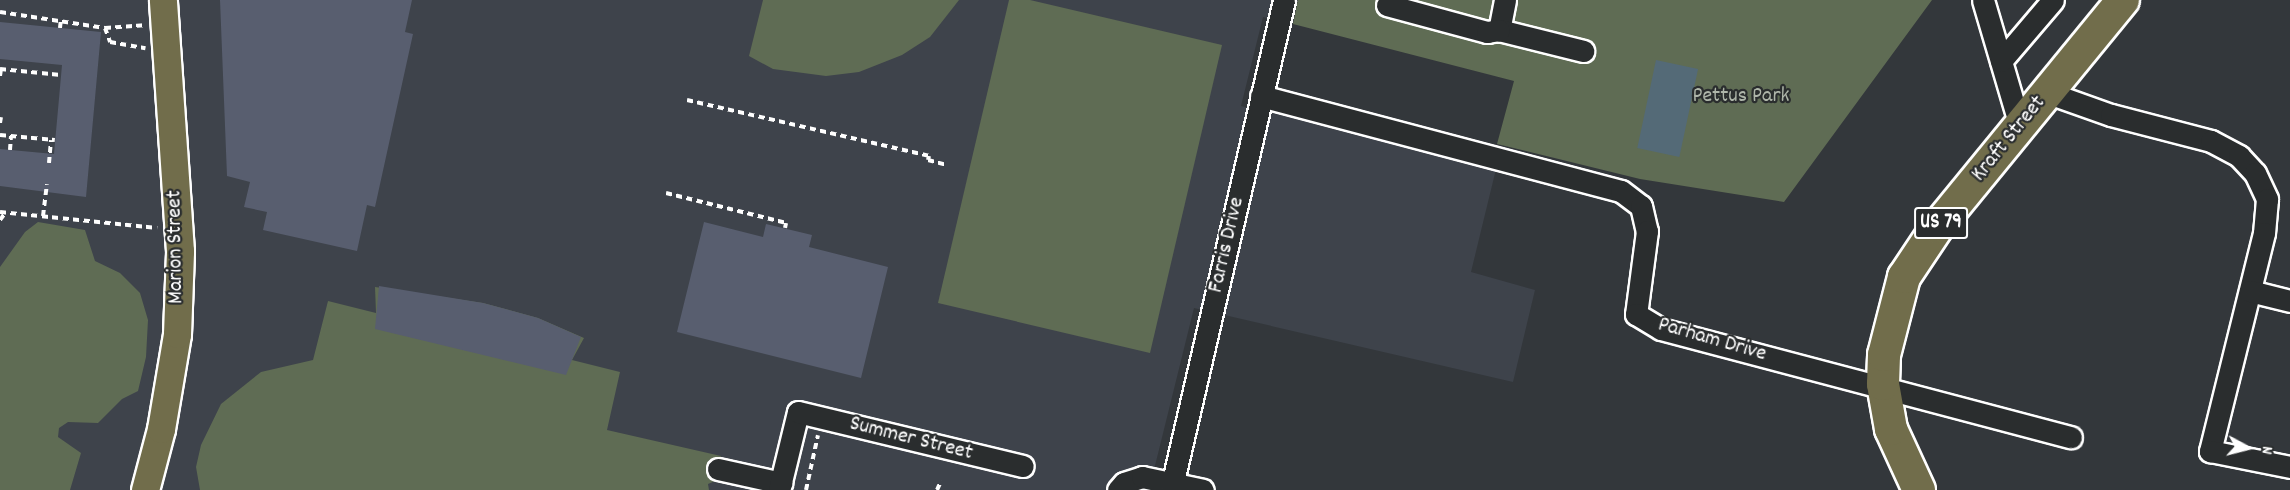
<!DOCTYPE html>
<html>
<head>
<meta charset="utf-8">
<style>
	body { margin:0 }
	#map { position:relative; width:2290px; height:490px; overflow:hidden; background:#33373b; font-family:Dekko,sans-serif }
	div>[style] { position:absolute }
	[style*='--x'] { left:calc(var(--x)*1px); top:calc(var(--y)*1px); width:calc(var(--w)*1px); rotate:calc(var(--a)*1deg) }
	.built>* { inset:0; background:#3e434b }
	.green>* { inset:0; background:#5f6c54 }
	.water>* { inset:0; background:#546a77; transform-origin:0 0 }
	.building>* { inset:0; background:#585e6f }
	.path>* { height:4px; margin-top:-2px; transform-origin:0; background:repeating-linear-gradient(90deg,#fff 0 6px,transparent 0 10.5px) }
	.roads { filter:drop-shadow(2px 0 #fff) drop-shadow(-2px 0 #fff) drop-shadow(0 2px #fff) drop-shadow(0 -2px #fff) }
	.minor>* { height:21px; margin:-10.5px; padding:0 10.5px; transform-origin:10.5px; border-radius:10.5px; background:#2a2d2e }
	.major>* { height:27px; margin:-13.5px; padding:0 13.5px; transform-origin:13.5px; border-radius:13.5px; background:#716d4b }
	.highway>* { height:32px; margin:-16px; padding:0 16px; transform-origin:16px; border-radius:16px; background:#716d4b }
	span { translate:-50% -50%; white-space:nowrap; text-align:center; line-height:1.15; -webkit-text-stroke:4.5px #2a2d2e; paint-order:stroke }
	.shield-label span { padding:2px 4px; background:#2a2d2e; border:2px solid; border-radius:4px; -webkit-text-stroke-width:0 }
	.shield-label { font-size:21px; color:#fff; font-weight:700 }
	.park-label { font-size:22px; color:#afb6aa }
	.street-label { font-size:22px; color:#fff }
	.north { position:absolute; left:2218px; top:418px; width:60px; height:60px; -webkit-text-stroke:4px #2a2d2e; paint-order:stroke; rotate:97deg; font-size:16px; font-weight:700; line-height:24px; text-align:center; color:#fff }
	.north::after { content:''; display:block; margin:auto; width:21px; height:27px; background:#fff; clip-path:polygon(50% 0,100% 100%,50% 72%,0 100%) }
</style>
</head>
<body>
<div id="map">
	<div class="built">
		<i style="clip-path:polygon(0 0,1298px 0,1293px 24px,1263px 17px,1241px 106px,1497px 165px,1471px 272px,1535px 290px,1513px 382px,1194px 308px,1149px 490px,0 490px)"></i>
	</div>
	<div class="green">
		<i style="clip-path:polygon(763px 0,959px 0,930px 37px,902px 55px,859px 72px,826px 76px,773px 69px,749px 56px)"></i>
		<i style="clip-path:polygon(1009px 0,1030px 0,1222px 45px,1150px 353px,938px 303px)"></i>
		<i style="clip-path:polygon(1298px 0,1932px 0,1784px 202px,1640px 179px,1497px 144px,1514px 81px,1293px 24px)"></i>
		<i style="clip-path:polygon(38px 222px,85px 230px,95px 261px,120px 273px,140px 293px,148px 320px,146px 357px,138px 391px,122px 399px,98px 423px,68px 422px,59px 428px,58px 437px,81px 453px,70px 490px,0 490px,0 267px,25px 232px)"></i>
		<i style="clip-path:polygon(375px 287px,483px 303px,538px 318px,584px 338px,572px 360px,620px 372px,607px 430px,721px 456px,715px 481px,708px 484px,709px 490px,200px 490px,196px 467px,201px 445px,221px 404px,261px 372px,313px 360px,328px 301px,376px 313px)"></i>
	</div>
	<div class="water">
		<i style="left:1656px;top:60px;width:43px;height:90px;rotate:12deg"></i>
	</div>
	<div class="building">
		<i style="clip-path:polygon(220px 0,412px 0,405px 32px,413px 34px,375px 207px,367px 205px,357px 251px,263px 230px,267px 212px,244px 207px,250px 182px,227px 176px)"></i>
		<i style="clip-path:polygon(0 22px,101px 32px,86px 197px,0 186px,0 149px,54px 154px,62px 65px,0 59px)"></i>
		<i style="clip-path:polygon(704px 222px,763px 237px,766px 224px,812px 235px,809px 247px,888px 267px,861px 378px,677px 332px)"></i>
		<i style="clip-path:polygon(379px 286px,483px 303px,538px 318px,581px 337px,566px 375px,375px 329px)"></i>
	</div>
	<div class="path">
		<i style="--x:0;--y:12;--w:106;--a:8.7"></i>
		<i style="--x:105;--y:28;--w:39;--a:-4"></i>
		<i style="--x:60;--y:28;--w:9;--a:-84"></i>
		<i style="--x:105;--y:28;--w:15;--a:70"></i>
		<i style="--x:110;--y:42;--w:36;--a:10"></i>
		<i style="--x:0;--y:69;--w:61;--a:5.6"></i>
		<i style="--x:0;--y:76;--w:7;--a:-82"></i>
		<i style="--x:687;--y:100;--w:248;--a:13"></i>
		<i style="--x:929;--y:156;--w:4;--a:104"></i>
		<i style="--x:928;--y:160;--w:20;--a:15"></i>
		<i style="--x:0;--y:123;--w:6;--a:-81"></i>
		<i style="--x:0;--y:135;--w:55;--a:5.2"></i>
		<i style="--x:10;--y:150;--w:14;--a:-86"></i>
		<i style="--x:49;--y:163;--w:23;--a:-85"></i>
		<i style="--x:666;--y:193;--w:124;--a:14"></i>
		<i style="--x:786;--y:223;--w:5;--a:101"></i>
		<i style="--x:0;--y:212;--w:158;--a:5.8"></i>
		<i style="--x:43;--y:216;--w:32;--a:-83"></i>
		<i style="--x:0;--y:220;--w:9;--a:-54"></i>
		<i style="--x:806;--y:490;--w:56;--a:-77.7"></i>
		<i style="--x:937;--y:490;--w:10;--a:-66"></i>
	</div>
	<div class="roads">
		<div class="minor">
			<i style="--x:1505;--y:0;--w:31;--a:101"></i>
			<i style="--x:1499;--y:30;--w:87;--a:14"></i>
			<i style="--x:1983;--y:0;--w:131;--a:73.6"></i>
			<i style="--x:1387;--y:5;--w:104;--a:15.1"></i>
			<i style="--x:1487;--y:32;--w:12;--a:-9"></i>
			<i style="--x:2001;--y:61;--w:80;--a:-49.6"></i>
			<i style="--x:2046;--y:92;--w:69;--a:19.5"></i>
			<i style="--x:2111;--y:115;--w:103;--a:14.6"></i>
			<i style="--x:2211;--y:141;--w:32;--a:28"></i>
			<i style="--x:2239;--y:156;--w:23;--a:47"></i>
			<i style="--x:2255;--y:173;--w:29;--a:65"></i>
			<i style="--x:2267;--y:199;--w:34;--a:95"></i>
			<i style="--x:2264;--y:233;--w:225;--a:103.9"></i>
			<i style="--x:2210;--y:451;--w:82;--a:11.3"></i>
			<i style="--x:1261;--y:96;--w:372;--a:14.8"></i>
			<i style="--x:1621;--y:191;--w:25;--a:37"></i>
			<i style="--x:1641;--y:206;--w:26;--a:77"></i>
			<i style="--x:1647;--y:231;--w:84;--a:97.5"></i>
			<i style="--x:1636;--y:314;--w:29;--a:31"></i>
			<i style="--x:1661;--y:329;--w:424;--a:14.8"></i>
			<i style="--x:2250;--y:291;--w:41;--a:14"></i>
			<i style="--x:718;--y:469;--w:65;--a:12.5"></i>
			<i style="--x:779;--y:490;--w:80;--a:-76.3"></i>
			<i style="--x:798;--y:412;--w:231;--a:13.5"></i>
			<i style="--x:1118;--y:490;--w:9;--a:-49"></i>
			<i style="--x:1124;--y:483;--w:19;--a:-18"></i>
			<i style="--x:1142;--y:477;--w:62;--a:12"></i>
			<i style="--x:1171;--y:490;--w:503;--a:-77.01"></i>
		</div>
		<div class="major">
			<i style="--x:145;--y:490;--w:63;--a:-75.3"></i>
			<i style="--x:161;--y:429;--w:96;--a:-80.4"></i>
			<i style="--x:177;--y:334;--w:83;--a:-87.9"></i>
			<i style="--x:180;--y:251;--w:252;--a:-93.9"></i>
		</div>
		<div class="highway">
			<i style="--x:1919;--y:490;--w:67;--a:-114.7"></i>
			<i style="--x:1891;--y:429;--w:46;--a:-100.1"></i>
			<i style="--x:1883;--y:384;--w:29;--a:-88"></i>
			<i style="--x:1884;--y:355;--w:81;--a:-75.6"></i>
			<i style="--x:1904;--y:277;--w:61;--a:-56.3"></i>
			<i style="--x:1938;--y:226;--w:292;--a:-50.7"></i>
		</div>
	</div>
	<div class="shield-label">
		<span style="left:1941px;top:223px">US 79</span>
	</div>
	<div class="park-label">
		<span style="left:1741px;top:97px">Pettus Park</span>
	</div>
	<div class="street-label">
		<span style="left:2009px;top:139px;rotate:-51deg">Kraft Street</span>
		<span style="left:1227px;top:245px;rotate:-77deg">Farris Drive</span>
		<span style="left:176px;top:247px;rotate:-91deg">Marion Street</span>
		<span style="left:1712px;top:340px;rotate:16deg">Parham Drive</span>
		<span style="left:911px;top:439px;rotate:14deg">Summer Street</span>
	</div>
	<div class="north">N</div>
</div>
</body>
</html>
